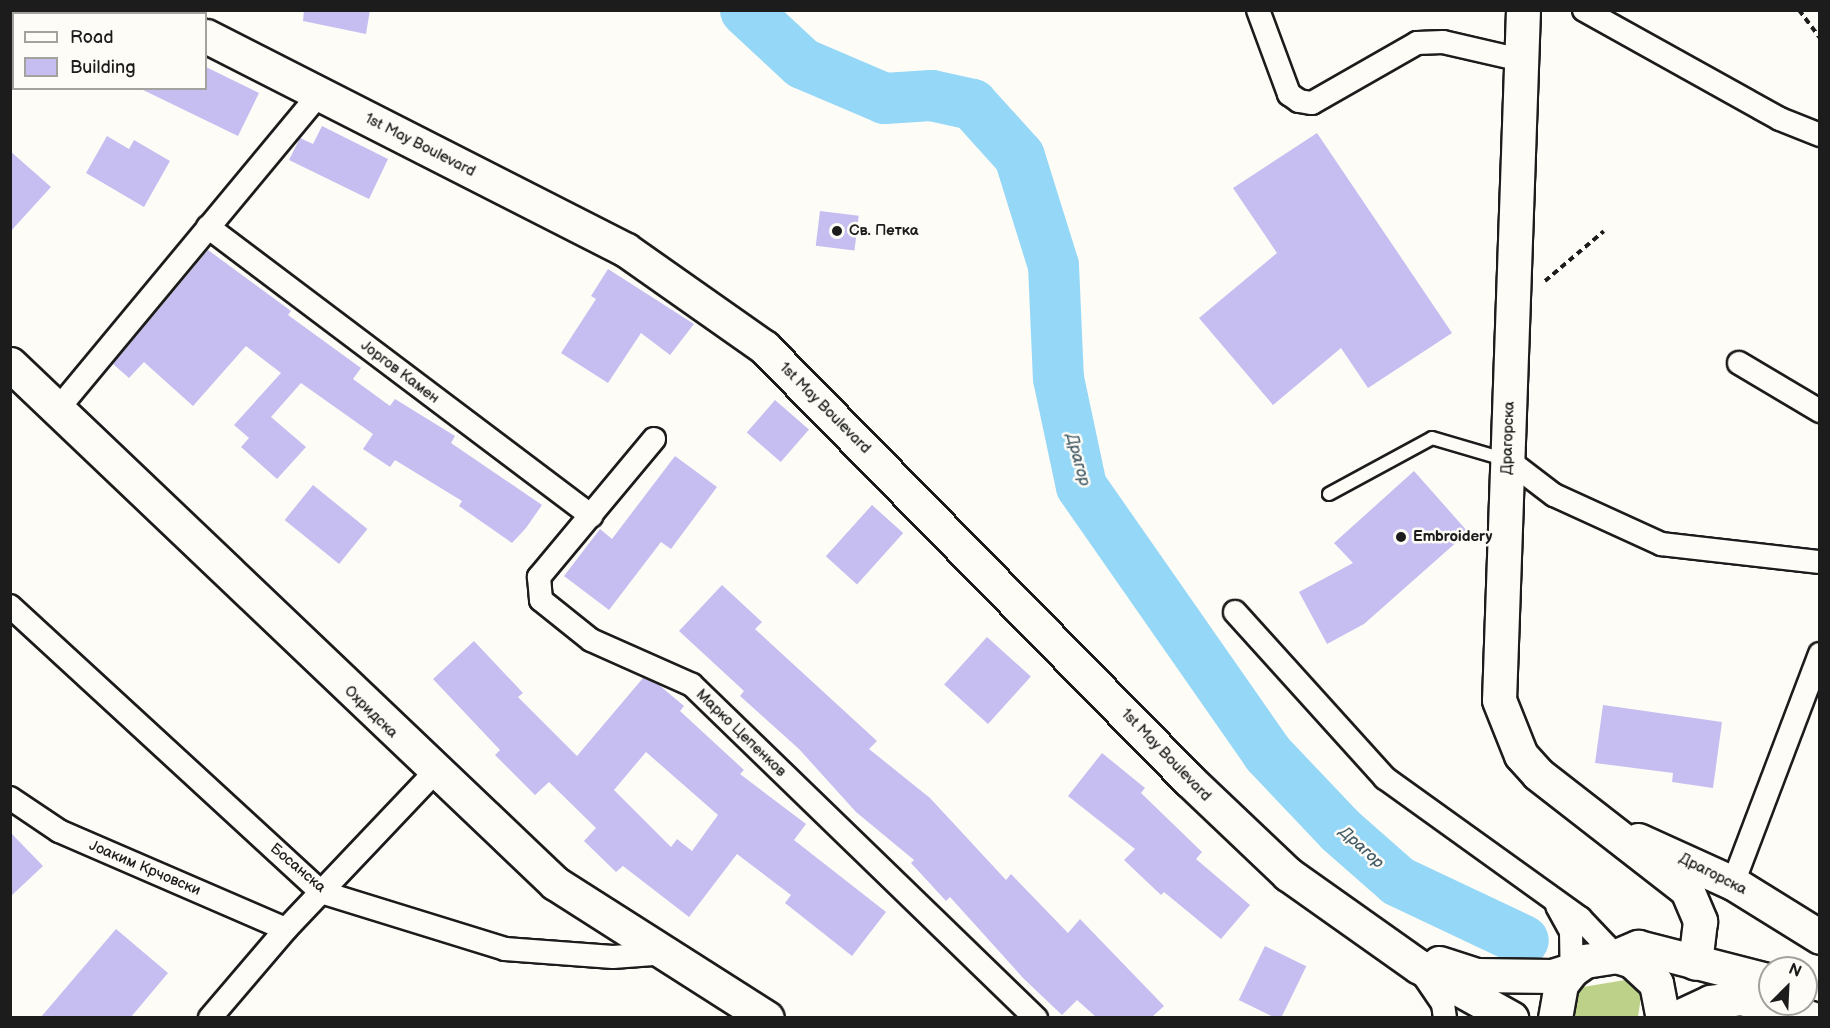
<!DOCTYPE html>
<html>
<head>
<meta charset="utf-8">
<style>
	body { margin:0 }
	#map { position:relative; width:1830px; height:1028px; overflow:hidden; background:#fdfcf7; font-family:"Balsamiq Sans",sans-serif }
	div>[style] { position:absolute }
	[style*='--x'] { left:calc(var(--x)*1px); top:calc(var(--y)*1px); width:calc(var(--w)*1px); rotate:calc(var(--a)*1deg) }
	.green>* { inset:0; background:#bdd288 }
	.river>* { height:51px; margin:-25.5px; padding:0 25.5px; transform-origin:25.5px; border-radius:25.5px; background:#95d7f6 }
	.building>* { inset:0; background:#c6bef0; transform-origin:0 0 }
	.path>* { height:4px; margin-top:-2px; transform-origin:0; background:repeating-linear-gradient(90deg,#1c1c1c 0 6px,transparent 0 10.5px) }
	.roads { filter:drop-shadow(2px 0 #1c1c1c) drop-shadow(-2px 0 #1c1c1c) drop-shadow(0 2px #1c1c1c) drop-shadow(0 -2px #1c1c1c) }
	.lane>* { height:12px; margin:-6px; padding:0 6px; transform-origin:6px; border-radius:6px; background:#fdfcf7 }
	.street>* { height:22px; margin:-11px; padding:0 11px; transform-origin:11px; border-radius:11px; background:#fdfcf7 }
	.secondary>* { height:33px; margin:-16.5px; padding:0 16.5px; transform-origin:16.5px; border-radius:16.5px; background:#fdfcf7 }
	.dots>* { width:16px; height:16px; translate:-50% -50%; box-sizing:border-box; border:3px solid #fdfcf7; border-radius:50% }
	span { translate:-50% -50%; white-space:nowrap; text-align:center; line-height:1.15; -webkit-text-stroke:5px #fdfcf7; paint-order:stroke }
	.street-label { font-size:15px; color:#1c1c1c }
	.poi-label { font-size:15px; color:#1c1c1c; font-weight:700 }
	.left { translate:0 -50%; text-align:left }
	.water-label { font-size:16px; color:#465d68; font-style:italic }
	.frame { position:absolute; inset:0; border:12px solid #1c1c1c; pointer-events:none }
	.legend { position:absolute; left:12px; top:12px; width:195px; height:78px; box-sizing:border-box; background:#fdfcf7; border:2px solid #a3a29f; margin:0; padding:8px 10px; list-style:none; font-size:18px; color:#1c1c1c }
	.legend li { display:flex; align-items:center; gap:12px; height:30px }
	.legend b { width:30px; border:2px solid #a3a29f }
	.north { position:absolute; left:1758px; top:956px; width:60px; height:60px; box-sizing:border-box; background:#fdfcf7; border:2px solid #a3a29f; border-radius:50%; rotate:24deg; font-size:16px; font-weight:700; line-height:24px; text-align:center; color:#1c1c1c }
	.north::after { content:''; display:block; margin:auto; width:21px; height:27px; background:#1c1c1c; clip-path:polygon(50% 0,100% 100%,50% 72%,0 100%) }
</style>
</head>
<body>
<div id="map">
	<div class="green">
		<i style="clip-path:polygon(1625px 980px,1642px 990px,1638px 1017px,1570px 1017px,1577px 988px)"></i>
	</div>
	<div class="river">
		<i style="--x:745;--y:10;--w:78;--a:42.9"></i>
		<i style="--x:802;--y:63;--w:89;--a:23.1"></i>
		<i style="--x:884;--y:98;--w:47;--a:-3.7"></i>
		<i style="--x:931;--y:95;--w:42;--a:12.4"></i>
		<i style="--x:972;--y:104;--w:70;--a:47.9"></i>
		<i style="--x:1019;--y:156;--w:114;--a:72.7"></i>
		<i style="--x:1053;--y:265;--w:113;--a:87.5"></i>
		<i style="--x:1058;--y:378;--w:110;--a:78"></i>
		<i style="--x:1081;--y:486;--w:325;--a:55.1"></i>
		<i style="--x:1267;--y:753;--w:106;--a:46.5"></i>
		<i style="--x:1340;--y:830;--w:77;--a:41.3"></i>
		<i style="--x:1398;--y:881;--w:138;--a:25.3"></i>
	</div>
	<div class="building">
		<i style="clip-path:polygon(304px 10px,370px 10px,366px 34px,303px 21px)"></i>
		<i style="clip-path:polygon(206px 67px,259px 93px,238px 136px,139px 88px,206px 88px)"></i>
		<i style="clip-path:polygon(322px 126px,388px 159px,369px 199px,289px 160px,300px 138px,313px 144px)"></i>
		<i style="clip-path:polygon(1317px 133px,1452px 333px,1368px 388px,1341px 348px,1273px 405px,1199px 318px,1277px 253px,1233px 188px)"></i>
		<i style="clip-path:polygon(107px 136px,129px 149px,134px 140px,170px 161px,144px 207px,86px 173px)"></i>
		<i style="clip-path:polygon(10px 151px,51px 187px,10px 232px)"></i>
		<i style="left:820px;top:211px;width:39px;height:35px;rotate:7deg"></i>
		<i style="clip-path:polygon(208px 250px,291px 311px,288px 315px,361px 368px,353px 379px,390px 406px,395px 399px,455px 436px,451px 443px,542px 505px,526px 528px,512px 543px,459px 506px,462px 501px,395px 460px,390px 467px,363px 449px,373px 434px,301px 383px,271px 417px,306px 447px,277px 479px,241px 447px,249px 438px,234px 425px,281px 373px,246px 346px,193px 406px,144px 362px,129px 378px,113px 364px)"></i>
		<i style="clip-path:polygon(608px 269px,694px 324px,670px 355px,641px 333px,608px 383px,561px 353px,596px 299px,591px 296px)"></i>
		<i style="left:775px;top:400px;width:45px;height:43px;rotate:41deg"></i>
		<i style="clip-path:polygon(675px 456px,717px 487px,671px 549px,661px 542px,609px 610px,564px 576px,600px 529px,612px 539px)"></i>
		<i style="clip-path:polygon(1414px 471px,1468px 532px,1364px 624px,1327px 644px,1299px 592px,1353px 563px,1334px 543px)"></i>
		<i style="left:313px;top:485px;width:70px;height:45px;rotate:39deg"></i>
		<i style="left:872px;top:505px;width:42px;height:69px;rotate:42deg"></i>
		<i style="clip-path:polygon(722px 585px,762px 622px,755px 629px,877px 741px,869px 749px,930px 798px,1006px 880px,1011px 874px,1068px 933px,1080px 919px,1164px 1006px,1152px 1017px,1096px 1017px,1077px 1000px,1062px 1015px,1024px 979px,950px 897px,946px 901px,911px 863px,914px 860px,856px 812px,799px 749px,740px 696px,744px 691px,679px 631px)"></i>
		<i style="left:987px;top:637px;width:59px;height:64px;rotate:42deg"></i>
		<i style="clip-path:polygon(evenodd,474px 641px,523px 693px,518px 697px,577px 756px,643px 678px,659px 685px,684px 706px,680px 711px,744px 770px,740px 774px,806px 824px,794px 840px,886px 912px,852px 956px,785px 903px,791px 895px,737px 854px,689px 917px,623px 866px,616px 872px,584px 841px,596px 828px,549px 782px,535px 795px,495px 755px,500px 750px,433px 679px,474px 641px,646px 752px,718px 815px,692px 851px,677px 839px,671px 847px,614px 790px,646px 752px)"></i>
		<i style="clip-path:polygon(1603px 705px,1722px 722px,1713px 788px,1672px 782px,1673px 773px,1595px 763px)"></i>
		<i style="clip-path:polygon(1102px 753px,1145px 788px,1141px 793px,1202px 852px,1196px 859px,1250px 905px,1221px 939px,1164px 892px,1161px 895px,1124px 860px,1135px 849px,1068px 796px)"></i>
		<i style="clip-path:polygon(10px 832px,43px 866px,10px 897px)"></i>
		<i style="clip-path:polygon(116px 929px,168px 973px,131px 1017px,41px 1017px)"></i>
		<i style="left:1265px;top:946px;width:46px;height:60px;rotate:26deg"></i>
	</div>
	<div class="path">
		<i style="--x:1799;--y:10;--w:35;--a:53"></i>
		<i style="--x:1545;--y:281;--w:77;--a:-40.3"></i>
	</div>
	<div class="roads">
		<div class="lane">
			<i style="--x:1329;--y:494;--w:117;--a:-28.5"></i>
			<i style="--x:1432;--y:438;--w:78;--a:16.3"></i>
		</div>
		<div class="street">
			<i style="--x:1258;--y:10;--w:90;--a:69.7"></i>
			<i style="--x:1289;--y:94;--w:12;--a:35"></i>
			<i style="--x:1299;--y:101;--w:13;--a:9"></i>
			<i style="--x:1312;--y:103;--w:121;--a:-29.7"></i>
			<i style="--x:1417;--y:43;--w:26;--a:-2"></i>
			<i style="--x:1443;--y:42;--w:84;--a:13"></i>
			<i style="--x:1584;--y:10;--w:224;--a:29.1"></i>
			<i style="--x:1780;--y:119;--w:43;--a:21.8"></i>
			<i style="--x:208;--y:227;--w:480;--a:37"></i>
			<i style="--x:1739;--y:363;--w:94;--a:30.7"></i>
			<i style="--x:57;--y:410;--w:410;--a:-50.3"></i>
			<i style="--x:654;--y:439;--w:180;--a:129.8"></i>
			<i style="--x:539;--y:577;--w:23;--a:85"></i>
			<i style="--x:541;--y:600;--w:64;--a:38.7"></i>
			<i style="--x:591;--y:640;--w:111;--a:24"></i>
			<i style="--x:692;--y:685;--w:479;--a:44.1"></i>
			<i style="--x:1508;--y:460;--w:58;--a:37.3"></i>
			<i style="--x:1554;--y:495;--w:118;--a:24.6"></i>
			<i style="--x:1661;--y:544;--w:160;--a:6.5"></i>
			<i style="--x:10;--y:606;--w:423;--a:42.6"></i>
			<i style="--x:321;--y:892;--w:193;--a:17.2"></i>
			<i style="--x:505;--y:949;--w:108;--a:4.2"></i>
			<i style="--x:613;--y:957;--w:54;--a:-4.2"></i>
			<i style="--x:1235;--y:612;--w:224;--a:47.9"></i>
			<i style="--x:1385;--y:778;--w:240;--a:35.7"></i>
			<i style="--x:1580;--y:918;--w:52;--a:46.5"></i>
			<i style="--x:10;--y:798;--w:59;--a:34"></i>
			<i style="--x:59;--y:831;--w:247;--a:23.4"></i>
			<i style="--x:1733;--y:883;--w:245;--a:-69.2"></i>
			<i style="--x:1557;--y:906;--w:29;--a:61"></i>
			<i style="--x:1571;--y:931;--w:39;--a:89"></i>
			<i style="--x:1420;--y:970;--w:41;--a:55.9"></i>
			<i style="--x:1443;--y:1004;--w:14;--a:82"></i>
			<i style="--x:210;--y:1018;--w:117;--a:-49.5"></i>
			<i style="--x:286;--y:929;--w:215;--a:-46.5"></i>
		</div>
		<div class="secondary">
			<i style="--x:155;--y:10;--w:7;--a:34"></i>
			<i style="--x:1523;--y:10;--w:690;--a:91.99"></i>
			<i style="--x:1499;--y:700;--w:59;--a:68.2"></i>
			<i style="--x:1521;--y:755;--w:25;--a:48"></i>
			<i style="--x:1538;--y:774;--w:189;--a:37.9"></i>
			<i style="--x:1687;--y:890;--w:34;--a:67"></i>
			<i style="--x:1700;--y:921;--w:42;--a:96.8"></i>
			<i style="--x:206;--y:36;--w:471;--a:27"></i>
			<i style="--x:626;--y:250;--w:169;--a:35.1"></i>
			<i style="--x:764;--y:347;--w:607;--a:45.53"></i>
			<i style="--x:1189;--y:780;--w:137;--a:43.5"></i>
			<i style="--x:1288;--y:874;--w:159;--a:35.3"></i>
			<i style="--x:1418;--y:966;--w:107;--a:29.2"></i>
			<i style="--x:10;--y:364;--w:753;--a:43.6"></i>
			<i style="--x:555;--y:883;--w:251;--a:32.5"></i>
			<i style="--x:1638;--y:840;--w:104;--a:24.4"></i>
			<i style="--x:1733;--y:883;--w:102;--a:31.8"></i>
			<i style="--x:1619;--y:955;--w:21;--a:-23"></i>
			<i style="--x:1638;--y:947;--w:136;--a:14.4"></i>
			<i style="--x:1439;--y:963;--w:39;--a:18"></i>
			<i style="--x:1476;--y:975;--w:76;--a:0.8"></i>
			<i style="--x:1552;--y:976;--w:21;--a:-17"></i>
			<i style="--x:1555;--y:1018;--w:35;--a:-80"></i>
			<i style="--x:1561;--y:984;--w:18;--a:-52"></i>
			<i style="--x:1572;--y:970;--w:16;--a:-35"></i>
			<i style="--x:1585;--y:961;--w:31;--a:-9"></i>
			<i style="--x:1616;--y:956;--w:17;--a:17"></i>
			<i style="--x:1632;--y:961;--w:33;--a:43"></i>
			<i style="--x:1656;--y:983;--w:36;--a:79"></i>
			<i style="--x:1676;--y:1018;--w:38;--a:-25"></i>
			<i style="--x:1710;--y:1002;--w:31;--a:-7"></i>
			<i style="--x:1741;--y:998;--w:73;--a:15.9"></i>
		</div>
	</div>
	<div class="dots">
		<i style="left:837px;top:231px;background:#1c1c1c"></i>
		<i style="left:1401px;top:537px;background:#1c1c1c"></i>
	</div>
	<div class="street-label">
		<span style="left:420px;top:145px;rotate:27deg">1st May Boulevard</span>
		<span style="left:400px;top:372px;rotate:37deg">Јоргов Камен</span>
		<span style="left:825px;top:408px;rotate:45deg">1st May Boulevard</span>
		<span style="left:1508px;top:438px;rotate:-88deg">Драгорска</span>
		<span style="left:371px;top:712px;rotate:44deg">Охридска</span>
		<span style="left:741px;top:733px;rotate:44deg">Марко Цепенков</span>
		<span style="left:1166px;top:755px;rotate:46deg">1st May Boulevard</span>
		<span style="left:145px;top:868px;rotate:23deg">Јоаким Крчовски</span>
		<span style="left:298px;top:868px;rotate:40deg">Босанска</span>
		<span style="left:1713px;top:874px;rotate:27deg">Драгорска</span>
	</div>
	<div class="poi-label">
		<span class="left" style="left:849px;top:231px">Св. Петка</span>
		<span class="left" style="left:1413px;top:537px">Embroidery</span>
	</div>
	<div class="water-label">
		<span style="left:1077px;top:460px;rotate:75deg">Драгор</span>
		<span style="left:1361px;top:848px;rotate:42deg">Драгор</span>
	</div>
	<div class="frame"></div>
	<ul class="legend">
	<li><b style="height:8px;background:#fdfcf7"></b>Road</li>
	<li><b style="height:16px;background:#c6bef0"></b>Building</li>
	</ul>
	<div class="north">N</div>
</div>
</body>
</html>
